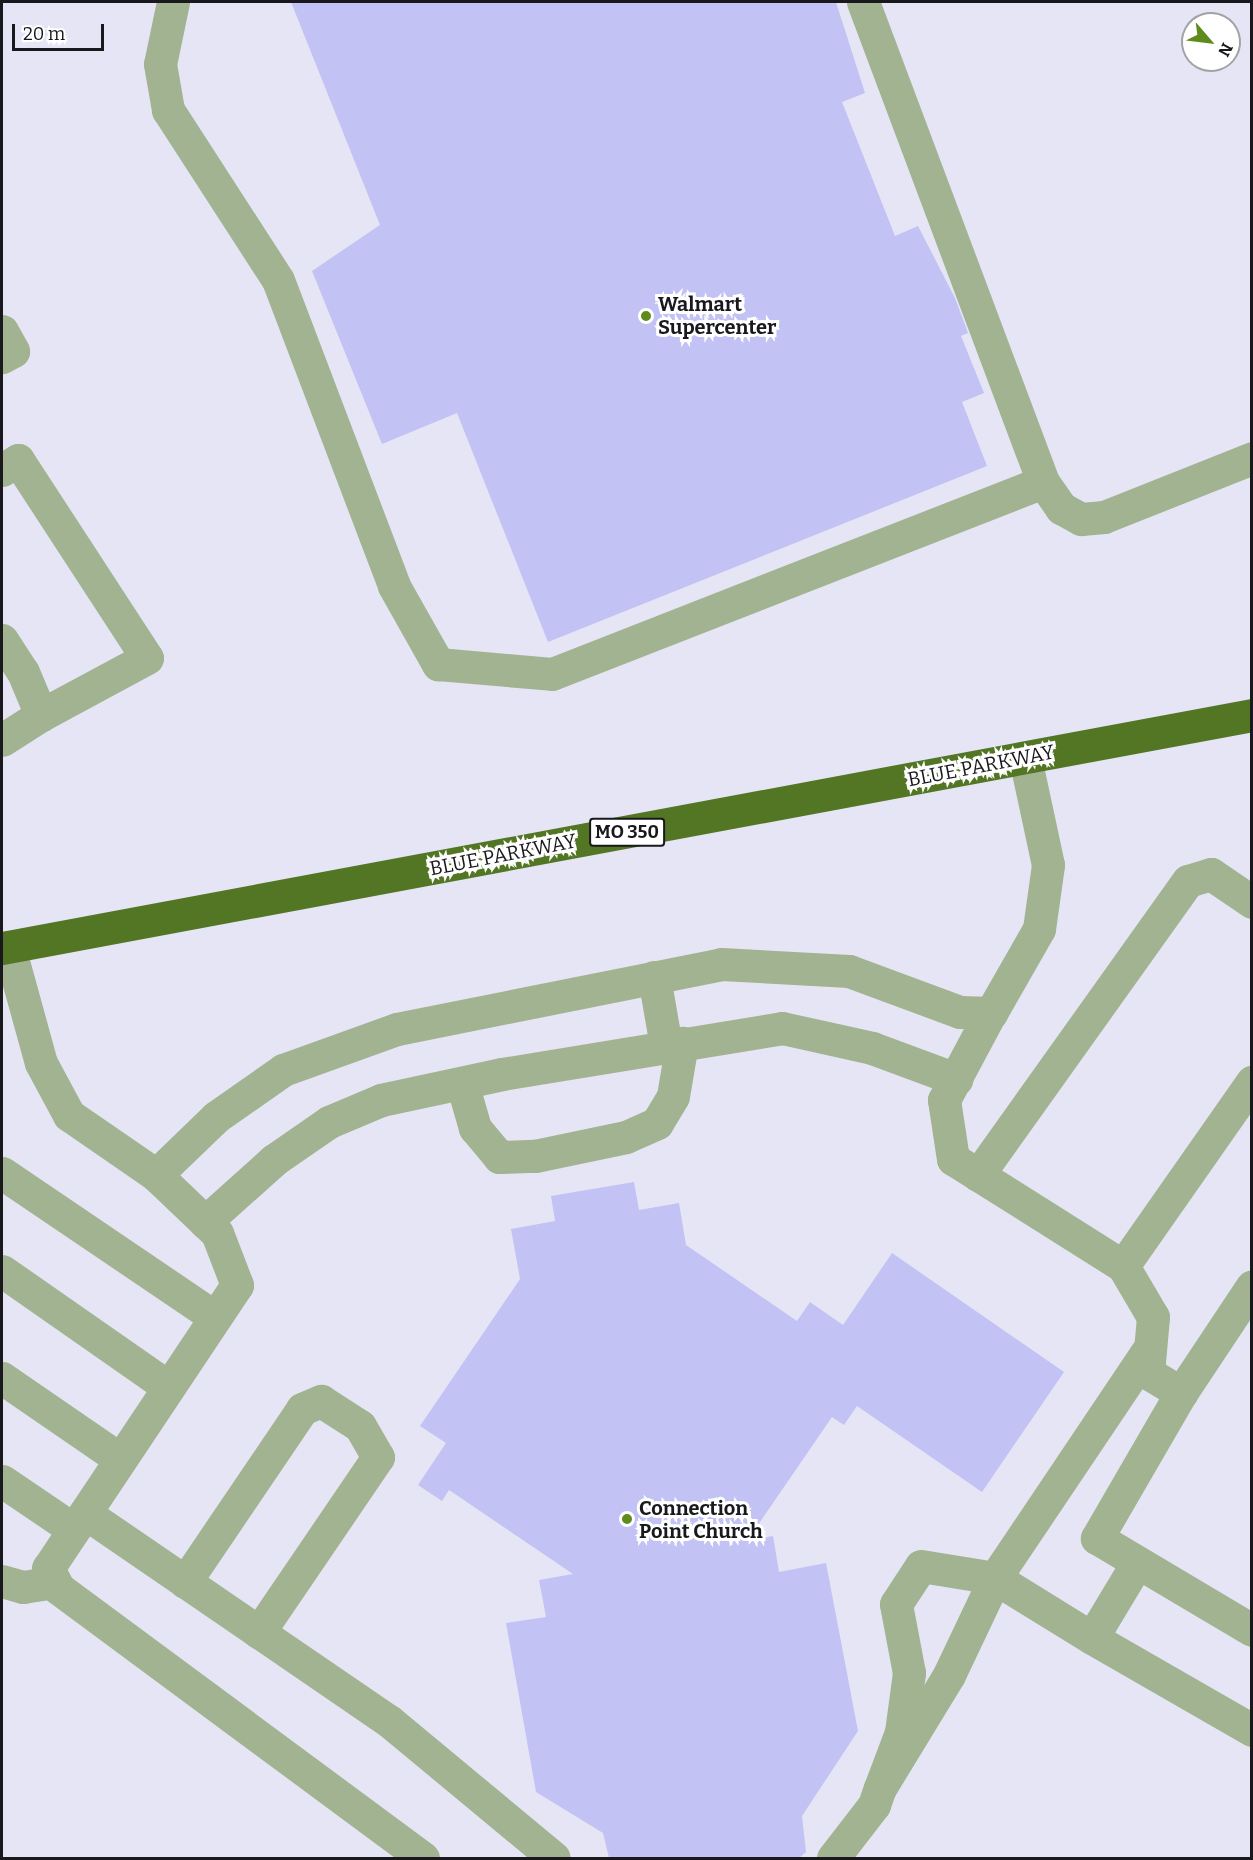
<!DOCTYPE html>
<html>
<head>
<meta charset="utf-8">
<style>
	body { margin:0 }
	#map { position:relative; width:1253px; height:1860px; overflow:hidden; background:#e5e5f5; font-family:Bitter,serif }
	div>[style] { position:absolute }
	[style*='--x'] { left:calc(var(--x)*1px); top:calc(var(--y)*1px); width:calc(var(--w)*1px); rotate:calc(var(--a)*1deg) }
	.building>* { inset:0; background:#c2c2f5 }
	.minor>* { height:33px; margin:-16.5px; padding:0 16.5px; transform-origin:16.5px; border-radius:16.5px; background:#a1b390 }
	.highway>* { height:33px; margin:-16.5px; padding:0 16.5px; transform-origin:16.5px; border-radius:16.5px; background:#527623 }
	.dots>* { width:16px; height:16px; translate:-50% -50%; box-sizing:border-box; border:3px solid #fff; border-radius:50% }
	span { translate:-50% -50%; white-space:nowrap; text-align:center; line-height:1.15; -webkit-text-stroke:6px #fff; paint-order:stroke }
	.shield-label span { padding:2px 4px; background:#fff; border:2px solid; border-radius:4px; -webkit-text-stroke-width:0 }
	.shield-label { font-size:18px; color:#18181d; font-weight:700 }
	.poi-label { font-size:20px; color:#18181d; font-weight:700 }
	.left { translate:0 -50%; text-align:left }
	.street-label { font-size:20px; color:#18181d }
	.frame { position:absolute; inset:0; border:3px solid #18181d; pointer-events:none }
	.north { position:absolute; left:1181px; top:12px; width:60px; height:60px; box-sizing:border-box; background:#fff; border:2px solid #a3a3a5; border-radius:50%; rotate:118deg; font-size:16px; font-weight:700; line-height:24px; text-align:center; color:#18181d }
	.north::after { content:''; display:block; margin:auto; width:21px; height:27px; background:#5f8b1c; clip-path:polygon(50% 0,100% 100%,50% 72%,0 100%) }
	.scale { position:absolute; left:12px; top:24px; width:92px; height:27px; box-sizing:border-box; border:3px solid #18181d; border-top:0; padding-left:8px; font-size:18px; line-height:21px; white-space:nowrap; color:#18181d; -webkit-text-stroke:4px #fff; paint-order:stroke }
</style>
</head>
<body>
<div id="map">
	<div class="building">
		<i style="clip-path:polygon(291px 2px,836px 2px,865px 93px,842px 102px,895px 236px,918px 226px,955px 298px,968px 333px,961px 336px,984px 393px,962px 402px,987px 466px,548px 642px,457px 413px,382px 444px,312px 271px,380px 225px)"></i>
		<i style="clip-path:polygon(634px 1182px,639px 1210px,679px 1203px,686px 1245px,797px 1321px,810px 1302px,843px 1325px,892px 1253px,1064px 1372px,982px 1492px,857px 1406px,844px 1425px,832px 1417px,747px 1541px,773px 1536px,779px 1572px,826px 1563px,858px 1731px,802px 1816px,806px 1852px,799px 1858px,609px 1858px,603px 1833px,536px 1792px,506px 1623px,546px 1617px,539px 1580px,573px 1574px,449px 1490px,442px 1501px,418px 1485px,446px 1443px,420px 1426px,520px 1279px,511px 1229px,555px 1221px,551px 1196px)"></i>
	</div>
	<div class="minor">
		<i style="--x:173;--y:2;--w:63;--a:101.8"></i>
		<i style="--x:160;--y:64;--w:47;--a:80.1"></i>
		<i style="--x:168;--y:110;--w:202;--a:57.1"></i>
		<i style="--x:278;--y:280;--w:327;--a:69.2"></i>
		<i style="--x:394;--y:586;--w:90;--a:60.6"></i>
		<i style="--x:438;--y:664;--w:114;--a:5"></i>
		<i style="--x:552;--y:674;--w:527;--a:-21.36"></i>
		<i style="--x:863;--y:2;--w:513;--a:69.44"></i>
		<i style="--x:1043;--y:482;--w:32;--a:55"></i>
		<i style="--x:1061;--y:508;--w:23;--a:29"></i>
		<i style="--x:1081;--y:519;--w:23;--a:-5"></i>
		<i style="--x:1104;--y:517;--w:159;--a:-21.7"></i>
		<i style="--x:2;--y:331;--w:23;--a:61"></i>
		<i style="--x:13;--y:351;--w:13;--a:151"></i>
		<i style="--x:2;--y:470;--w:19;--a:-32"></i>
		<i style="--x:18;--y:460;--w:236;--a:56.9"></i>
		<i style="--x:147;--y:658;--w:120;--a:151.7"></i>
		<i style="--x:2;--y:640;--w:38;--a:57"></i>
		<i style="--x:23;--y:672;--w:47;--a:67.3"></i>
		<i style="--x:41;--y:715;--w:46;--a:147.3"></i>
		<i style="--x:9;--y:947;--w:120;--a:74.6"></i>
		<i style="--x:41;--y:1063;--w:59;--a:61.7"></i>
		<i style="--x:69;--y:1115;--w:106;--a:34.6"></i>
		<i style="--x:156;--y:1175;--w:83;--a:-44"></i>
		<i style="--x:216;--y:1117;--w:82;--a:-35"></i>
		<i style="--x:283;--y:1070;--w:121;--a:-19.8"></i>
		<i style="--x:397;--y:1029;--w:330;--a:-11.3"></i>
		<i style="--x:721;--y:964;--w:128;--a:3.1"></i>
		<i style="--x:849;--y:971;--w:118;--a:20.3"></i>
		<i style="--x:960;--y:1012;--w:31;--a:2"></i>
		<i style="--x:991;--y:1013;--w:97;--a:-60.3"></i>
		<i style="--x:1039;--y:929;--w:65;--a:-82"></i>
		<i style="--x:1048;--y:865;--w:109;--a:-102.1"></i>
		<i style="--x:654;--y:977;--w:70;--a:80.1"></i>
		<i style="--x:992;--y:1010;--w:102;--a:118.1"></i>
		<i style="--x:944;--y:1100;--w:60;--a:81.3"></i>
		<i style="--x:953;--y:1159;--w:201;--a:32.2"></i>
		<i style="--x:1123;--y:1266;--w:225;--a:-55"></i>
		<i style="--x:462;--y:1083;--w:47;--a:73.9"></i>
		<i style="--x:475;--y:1128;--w:38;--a:50"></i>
		<i style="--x:499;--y:1157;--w:36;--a:-2"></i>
		<i style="--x:535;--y:1156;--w:93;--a:-11.8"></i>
		<i style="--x:626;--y:1137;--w:34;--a:-24"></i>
		<i style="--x:657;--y:1123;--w:31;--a:-59"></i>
		<i style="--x:673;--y:1096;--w:54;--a:-80.4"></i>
		<i style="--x:2;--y:1173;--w:257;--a:34.1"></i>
		<i style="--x:156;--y:1175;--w:84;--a:43.6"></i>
		<i style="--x:217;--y:1233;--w:56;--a:69"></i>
		<i style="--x:237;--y:1285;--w:340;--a:123.7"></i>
		<i style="--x:48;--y:1568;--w:22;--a:63"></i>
		<i style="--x:58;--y:1588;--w:454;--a:36.5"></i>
		<i style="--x:978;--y:1175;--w:361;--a:-54.5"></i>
		<i style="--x:1188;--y:881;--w:24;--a:-17"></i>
		<i style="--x:1211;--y:874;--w:50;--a:34.3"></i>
		<i style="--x:205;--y:1222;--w:93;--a:-41.9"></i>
		<i style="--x:274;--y:1160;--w:67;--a:-34.6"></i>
		<i style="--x:329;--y:1122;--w:56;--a:-22.9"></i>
		<i style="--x:381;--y:1100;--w:124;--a:-12.1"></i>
		<i style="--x:502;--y:1074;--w:284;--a:-9.3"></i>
		<i style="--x:782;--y:1028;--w:92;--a:12.5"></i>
		<i style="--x:872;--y:1048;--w:90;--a:20.3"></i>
		<i style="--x:1123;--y:1266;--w:59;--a:59.5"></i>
		<i style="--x:1153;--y:1317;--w:56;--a:95.1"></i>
		<i style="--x:1148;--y:1373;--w:39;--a:31"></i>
		<i style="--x:1181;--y:1393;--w:128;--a:-56.4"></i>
		<i style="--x:2;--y:1271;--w:203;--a:34.9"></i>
		<i style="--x:2;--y:1378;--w:143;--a:34.5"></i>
		<i style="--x:1181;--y:1393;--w:168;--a:120.1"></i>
		<i style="--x:1097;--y:1538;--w:180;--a:30.7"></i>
		<i style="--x:2;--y:1481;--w:86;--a:34.1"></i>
		<i style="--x:85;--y:1513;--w:368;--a:34.4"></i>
		<i style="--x:389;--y:1721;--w:214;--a:39.7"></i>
		<i style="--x:1137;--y:1563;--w:87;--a:121"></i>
		<i style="--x:1092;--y:1638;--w:185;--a:29.9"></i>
		<i style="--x:2;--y:1581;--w:22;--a:16"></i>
		<i style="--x:23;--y:1587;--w:32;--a:-9"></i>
		<i style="--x:185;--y:1582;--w:209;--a:-55.9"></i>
		<i style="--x:302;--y:1409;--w:21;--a:-23"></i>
		<i style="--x:321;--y:1401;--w:46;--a:32.7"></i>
		<i style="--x:360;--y:1426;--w:36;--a:60"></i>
		<i style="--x:378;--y:1457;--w:212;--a:124.2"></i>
		<i style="--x:1092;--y:1638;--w:114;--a:-148.3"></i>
		<i style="--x:995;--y:1578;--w:271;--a:-56.1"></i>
		<i style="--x:833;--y:1858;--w:67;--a:-52.3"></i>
		<i style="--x:874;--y:1805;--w:18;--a:-71"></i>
		<i style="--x:880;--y:1788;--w:60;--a:-69.4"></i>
		<i style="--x:901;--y:1732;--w:60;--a:-82.3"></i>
		<i style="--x:909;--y:1673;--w:70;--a:-100.7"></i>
		<i style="--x:896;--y:1604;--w:45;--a:-56.7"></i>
		<i style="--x:921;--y:1566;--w:75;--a:9.2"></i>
		<i style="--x:995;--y:1578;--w:107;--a:115.4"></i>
		<i style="--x:949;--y:1675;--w:132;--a:121.4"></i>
	</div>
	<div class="highway">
		<i style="--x:2;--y:948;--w:1272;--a:-10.56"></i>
	</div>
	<div class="dots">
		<i style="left:646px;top:316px;background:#5f8b1c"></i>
		<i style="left:627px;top:1519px;background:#5f8b1c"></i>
	</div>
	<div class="shield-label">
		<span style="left:627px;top:832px">MO 350</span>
	</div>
	<div class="poi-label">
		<span class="left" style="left:658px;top:316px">Walmart<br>Supercenter</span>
		<span class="left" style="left:639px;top:1520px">Connection<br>Point Church</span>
	</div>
	<div class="street-label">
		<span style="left:981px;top:766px;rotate:-11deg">BLUE PARKWAY</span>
		<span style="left:503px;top:855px;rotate:-11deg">BLUE PARKWAY</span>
	</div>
	<div class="frame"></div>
	<div class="north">N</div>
	<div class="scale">20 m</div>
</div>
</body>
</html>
